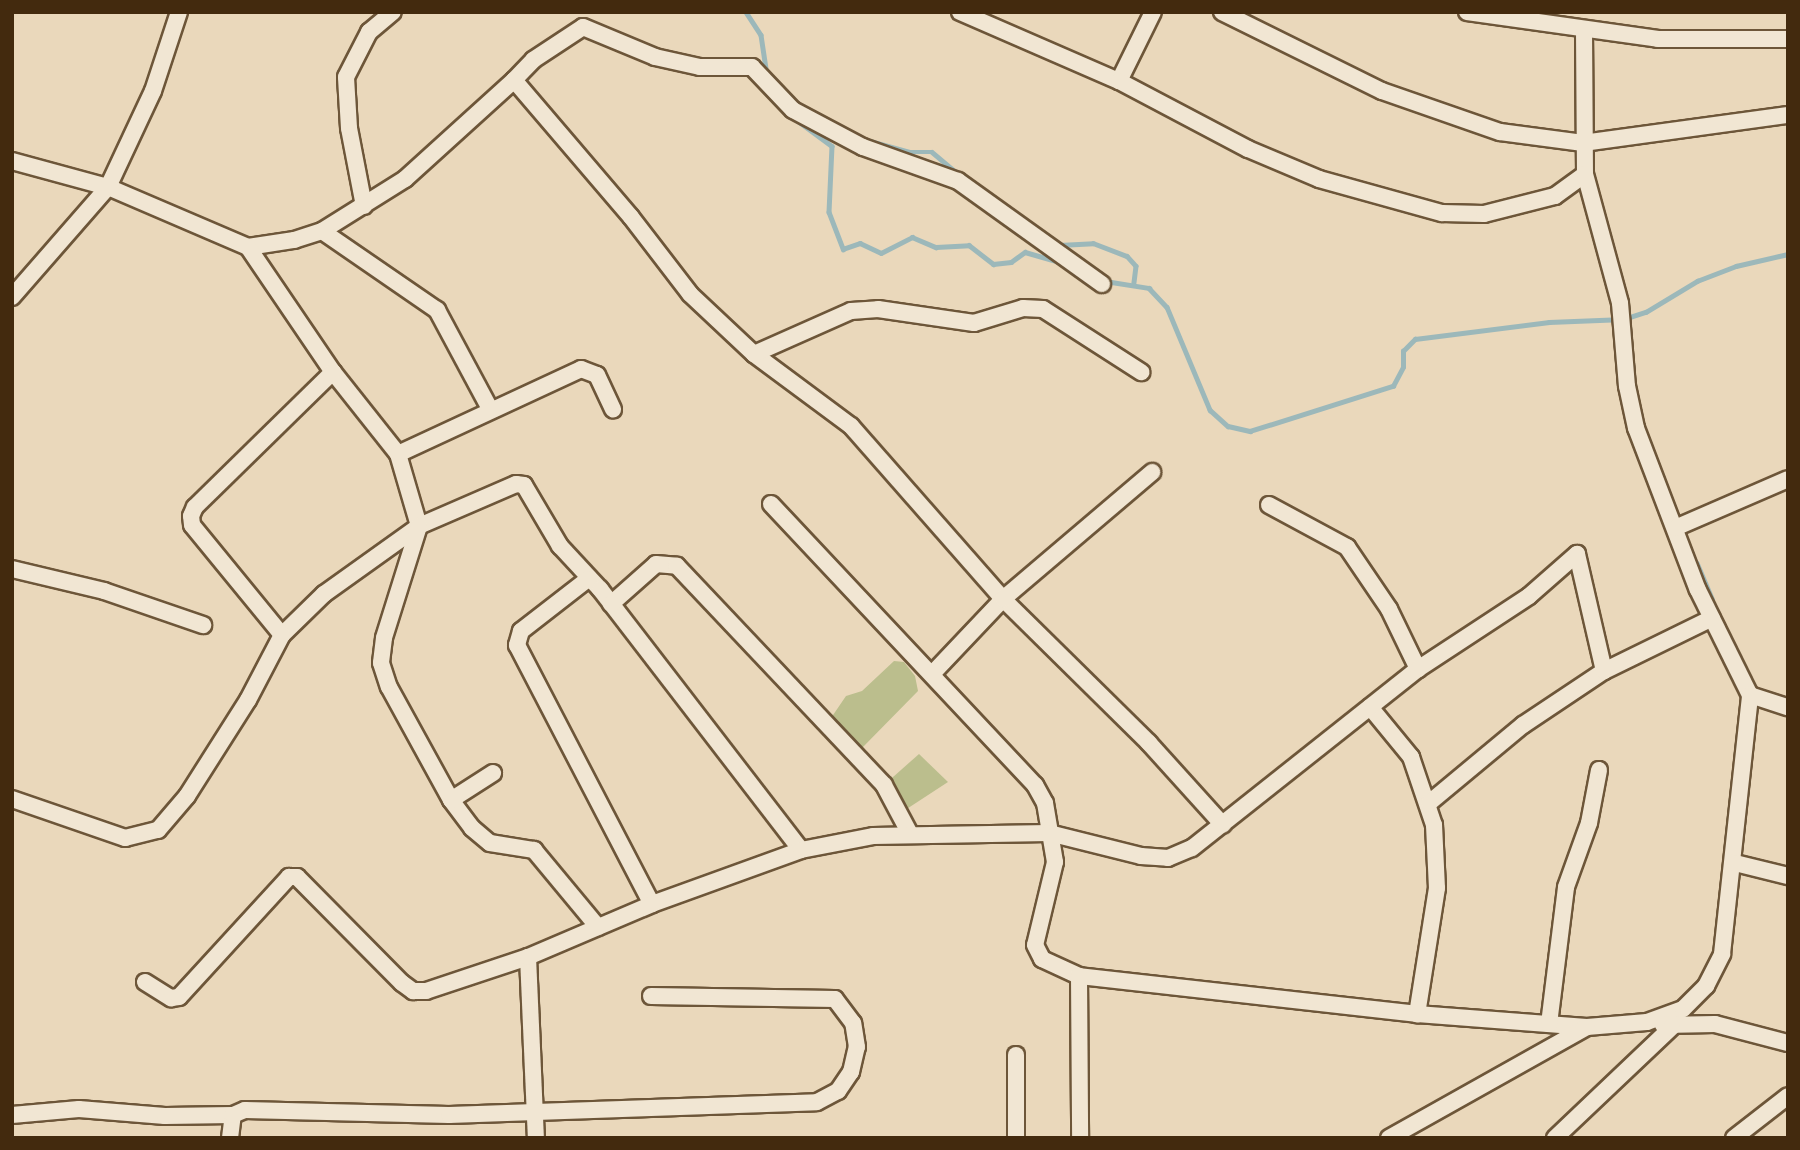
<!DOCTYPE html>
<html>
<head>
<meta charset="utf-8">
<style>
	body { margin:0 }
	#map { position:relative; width:1800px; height:1150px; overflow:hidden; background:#ead8bb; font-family:Alegreya,serif }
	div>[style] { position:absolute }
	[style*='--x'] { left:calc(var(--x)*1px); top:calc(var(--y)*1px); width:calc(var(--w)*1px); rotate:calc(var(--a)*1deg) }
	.green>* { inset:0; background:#bbbe8d }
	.stream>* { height:4.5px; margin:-2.25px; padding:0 2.25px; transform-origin:2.25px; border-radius:2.25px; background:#9cb8ba }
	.roads { filter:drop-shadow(2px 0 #6d5639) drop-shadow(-2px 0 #6d5639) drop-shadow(0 2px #6d5639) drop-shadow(0 -2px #6d5639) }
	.minor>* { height:16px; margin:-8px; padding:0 8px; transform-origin:8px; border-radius:8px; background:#f1e6d3 }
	span { translate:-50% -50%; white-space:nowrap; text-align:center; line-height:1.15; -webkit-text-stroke:5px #f1e6d3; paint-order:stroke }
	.frame { position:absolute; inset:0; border:14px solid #432a0e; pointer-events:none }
</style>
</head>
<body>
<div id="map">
	<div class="green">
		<i style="clip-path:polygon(894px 661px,904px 662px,915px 676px,918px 691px,863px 747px,848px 752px,831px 718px,846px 696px,862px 691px)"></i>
		<i style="clip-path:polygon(919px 754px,948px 782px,899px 814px,884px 785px)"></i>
	</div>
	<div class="stream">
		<i style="--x:746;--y:12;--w:27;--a:57"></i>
		<i style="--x:761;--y:35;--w:40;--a:81.5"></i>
		<i style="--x:794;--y:118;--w:47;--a:36.4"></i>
		<i style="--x:832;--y:146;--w:66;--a:92.6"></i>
		<i style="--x:829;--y:212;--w:40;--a:69"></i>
		<i style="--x:843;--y:249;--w:18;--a:-19"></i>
		<i style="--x:860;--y:243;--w:23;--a:25"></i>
		<i style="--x:881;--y:253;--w:35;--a:-27"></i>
		<i style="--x:912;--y:237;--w:26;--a:23"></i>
		<i style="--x:936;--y:247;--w:33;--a:-3"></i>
		<i style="--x:969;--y:245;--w:31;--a:38"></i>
		<i style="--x:993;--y:264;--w:18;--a:-6"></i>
		<i style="--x:1011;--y:262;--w:17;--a:-36"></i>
		<i style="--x:1025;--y:252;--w:33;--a:16"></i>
		<i style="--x:859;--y:138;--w:53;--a:15.4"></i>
		<i style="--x:910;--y:152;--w:22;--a:0"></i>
		<i style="--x:932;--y:152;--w:34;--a:40"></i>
		<i style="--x:1059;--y:245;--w:34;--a:-3"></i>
		<i style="--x:1093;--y:243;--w:36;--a:21"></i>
		<i style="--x:1127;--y:256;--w:13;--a:48"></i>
		<i style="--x:1136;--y:266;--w:17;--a:97"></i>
		<i style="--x:1105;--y:281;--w:45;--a:9"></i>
		<i style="--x:1149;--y:288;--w:26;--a:47"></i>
		<i style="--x:1167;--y:307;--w:112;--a:67.3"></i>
		<i style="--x:1210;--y:410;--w:24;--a:42"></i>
		<i style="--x:1228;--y:426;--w:23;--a:13"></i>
		<i style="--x:1250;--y:431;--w:150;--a:-17.5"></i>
		<i style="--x:1393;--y:386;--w:21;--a:-62"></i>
		<i style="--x:1403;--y:367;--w:16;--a:-90"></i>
		<i style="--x:1403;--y:351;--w:17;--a:-45"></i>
		<i style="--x:1415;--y:339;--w:135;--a:-7.2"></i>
		<i style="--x:1549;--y:322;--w:75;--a:-2.3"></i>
		<i style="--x:1624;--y:319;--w:23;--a:-18"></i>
		<i style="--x:1646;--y:312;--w:60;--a:-31.3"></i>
		<i style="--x:1697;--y:281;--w:42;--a:-21"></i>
		<i style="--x:1736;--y:266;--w:53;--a:-13"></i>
		<i style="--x:1697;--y:563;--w:39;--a:67"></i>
	</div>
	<div class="roads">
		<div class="minor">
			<i style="--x:960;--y:12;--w:173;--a:23.5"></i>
			<i style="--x:1119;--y:81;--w:77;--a:-63.8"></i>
			<i style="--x:1222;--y:12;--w:178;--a:26.3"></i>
			<i style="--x:1382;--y:91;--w:125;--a:19.2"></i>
			<i style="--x:1500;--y:132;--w:84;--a:7.5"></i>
			<i style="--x:1583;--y:143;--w:207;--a:-7.8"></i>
			<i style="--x:1467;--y:12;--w:193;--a:8"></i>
			<i style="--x:1658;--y:39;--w:130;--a:0"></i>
			<i style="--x:514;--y:80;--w:28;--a:-46"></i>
			<i style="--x:533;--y:60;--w:60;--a:-33.4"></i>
			<i style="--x:583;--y:27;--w:78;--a:22.6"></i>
			<i style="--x:655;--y:57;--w:46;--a:12.5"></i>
			<i style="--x:700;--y:67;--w:52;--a:0"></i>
			<i style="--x:752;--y:67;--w:59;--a:46.4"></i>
			<i style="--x:793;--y:110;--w:79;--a:27.9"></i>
			<i style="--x:863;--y:147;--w:101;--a:19.7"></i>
			<i style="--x:958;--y:181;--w:177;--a:35.6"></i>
			<i style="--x:1119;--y:81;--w:146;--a:27.8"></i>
			<i style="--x:1248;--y:149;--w:77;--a:22.9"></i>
			<i style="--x:1319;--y:179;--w:128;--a:15.5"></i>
			<i style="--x:1442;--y:213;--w:42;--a:1.4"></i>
			<i style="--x:1484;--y:214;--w:73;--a:-14.2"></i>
			<i style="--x:1555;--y:196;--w:37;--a:-36"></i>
			<i style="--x:1585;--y:174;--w:143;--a:-90.4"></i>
			<i style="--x:12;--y:161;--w:99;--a:15.2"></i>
			<i style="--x:108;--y:187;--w:152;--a:23.2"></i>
			<i style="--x:248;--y:247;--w:47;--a:-8.7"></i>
			<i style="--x:294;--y:240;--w:29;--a:-18"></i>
			<i style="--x:322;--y:231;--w:98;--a:-32.1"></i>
			<i style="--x:405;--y:179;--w:147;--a:-42.2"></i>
			<i style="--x:514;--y:80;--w:180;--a:49.5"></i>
			<i style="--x:631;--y:217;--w:97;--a:52.5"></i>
			<i style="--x:690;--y:294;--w:88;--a:43.2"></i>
			<i style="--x:754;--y:354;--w:121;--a:36.6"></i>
			<i style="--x:851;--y:426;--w:230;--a:48.7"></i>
			<i style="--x:1003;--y:599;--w:205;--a:44.6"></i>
			<i style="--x:1149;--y:743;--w:110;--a:47.9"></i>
			<i style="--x:1585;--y:174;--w:134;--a:74.8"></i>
			<i style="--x:1620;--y:303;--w:83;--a:85.2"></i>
			<i style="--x:1627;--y:386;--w:43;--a:77.9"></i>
			<i style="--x:1636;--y:428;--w:173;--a:69.1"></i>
			<i style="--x:1698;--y:590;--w:117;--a:63.7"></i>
			<i style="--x:364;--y:206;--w:79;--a:-100.9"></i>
			<i style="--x:349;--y:128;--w:51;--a:-93.4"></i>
			<i style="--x:346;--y:77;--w:51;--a:-62.9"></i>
			<i style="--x:369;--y:32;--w:31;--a:-40"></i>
			<i style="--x:322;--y:231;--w:140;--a:34.5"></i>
			<i style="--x:437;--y:310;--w:112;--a:61.8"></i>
			<i style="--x:248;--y:247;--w:151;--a:55.8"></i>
			<i style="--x:333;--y:372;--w:105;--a:51.6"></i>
			<i style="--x:398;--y:454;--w:75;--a:73.7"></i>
			<i style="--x:419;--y:526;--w:106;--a:-23.4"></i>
			<i style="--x:516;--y:484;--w:8;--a:7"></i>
			<i style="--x:524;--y:485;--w:71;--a:59.5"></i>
			<i style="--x:560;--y:546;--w:59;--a:47.1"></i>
			<i style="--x:600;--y:589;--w:329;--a:52.4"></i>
			<i style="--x:12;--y:297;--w:146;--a:-48.9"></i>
			<i style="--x:108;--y:187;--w:106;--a:-64.9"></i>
			<i style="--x:153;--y:91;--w:83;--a:-71.8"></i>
			<i style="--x:754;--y:354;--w:106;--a:-23.9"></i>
			<i style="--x:851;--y:311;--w:27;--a:-4"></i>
			<i style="--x:878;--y:309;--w:97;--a:8.3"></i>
			<i style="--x:974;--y:323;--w:51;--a:-17"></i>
			<i style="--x:1023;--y:308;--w:20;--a:3"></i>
			<i style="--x:1043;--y:309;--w:117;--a:32.7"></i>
			<i style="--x:398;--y:454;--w:202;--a:-24.9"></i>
			<i style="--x:581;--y:369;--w:17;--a:21"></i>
			<i style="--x:597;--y:375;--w:38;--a:65"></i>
			<i style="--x:771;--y:504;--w:386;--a:46.8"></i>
			<i style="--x:1035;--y:785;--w:21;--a:61"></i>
			<i style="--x:1045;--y:803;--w:60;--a:80.4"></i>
			<i style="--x:1055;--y:862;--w:85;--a:103.5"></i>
			<i style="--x:1035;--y:945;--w:16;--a:63"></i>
			<i style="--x:1042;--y:959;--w:41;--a:24.7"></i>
			<i style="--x:1079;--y:976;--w:340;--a:6.4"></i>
			<i style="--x:1417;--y:1014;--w:170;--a:4.4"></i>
			<i style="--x:1587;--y:1027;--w:60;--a:-4.8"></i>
			<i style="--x:1647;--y:1022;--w:38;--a:-20"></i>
			<i style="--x:1683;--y:1009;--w:33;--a:-45"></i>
			<i style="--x:1706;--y:986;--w:36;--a:-63"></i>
			<i style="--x:1722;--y:954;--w:261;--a:-83.8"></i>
			<i style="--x:1750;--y:695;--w:40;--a:18"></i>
			<i style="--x:1269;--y:505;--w:89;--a:28.3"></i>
			<i style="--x:1347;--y:547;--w:75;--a:55.9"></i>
			<i style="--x:1389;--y:609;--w:67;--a:64.2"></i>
			<i style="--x:1675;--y:528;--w:123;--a:-23.4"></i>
			<i style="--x:12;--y:569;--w:95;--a:13.4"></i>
			<i style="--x:104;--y:591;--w:105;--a:19"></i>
			<i style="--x:588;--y:579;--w:85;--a:142.2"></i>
			<i style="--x:521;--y:631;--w:15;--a:106"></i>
			<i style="--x:517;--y:645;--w:292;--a:62.5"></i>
			<i style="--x:611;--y:604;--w:60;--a:-41.6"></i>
			<i style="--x:656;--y:564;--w:21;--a:5"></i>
			<i style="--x:677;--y:566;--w:301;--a:46.6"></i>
			<i style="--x:884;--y:785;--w:55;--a:62"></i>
			<i style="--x:282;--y:635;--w:59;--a:-44.3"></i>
			<i style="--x:324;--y:594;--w:117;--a:-35.6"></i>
			<i style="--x:419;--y:526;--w:117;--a:107.4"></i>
			<i style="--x:384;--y:638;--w:25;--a:97"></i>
			<i style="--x:381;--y:663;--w:25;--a:72"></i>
			<i style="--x:389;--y:687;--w:129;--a:61.2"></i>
			<i style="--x:451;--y:800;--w:35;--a:53"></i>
			<i style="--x:472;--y:828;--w:23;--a:40"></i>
			<i style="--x:490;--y:843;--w:45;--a:9"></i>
			<i style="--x:534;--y:850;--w:100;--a:50.3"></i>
			<i style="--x:933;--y:673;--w:102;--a:-46.6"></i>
			<i style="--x:1003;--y:599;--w:196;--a:-40.4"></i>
			<i style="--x:1370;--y:707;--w:65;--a:50.6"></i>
			<i style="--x:1411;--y:757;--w:72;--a:71.3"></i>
			<i style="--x:1434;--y:825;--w:63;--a:87.3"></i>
			<i style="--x:1437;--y:888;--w:128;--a:99"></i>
			<i style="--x:12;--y:799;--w:120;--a:19"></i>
			<i style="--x:125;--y:838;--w:34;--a:-14"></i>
			<i style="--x:158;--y:830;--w:45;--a:-49.5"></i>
			<i style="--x:187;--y:796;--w:114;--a:-57.6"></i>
			<i style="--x:248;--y:700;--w:73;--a:-62.4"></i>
			<i style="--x:282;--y:635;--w:142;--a:-129.3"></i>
			<i style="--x:192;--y:525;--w:9;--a:-96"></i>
			<i style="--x:191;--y:516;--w:10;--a:-66"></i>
			<i style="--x:195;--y:507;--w:193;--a:-44.4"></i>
			<i style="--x:451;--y:800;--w:50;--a:-32.7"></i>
			<i style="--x:1429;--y:803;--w:122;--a:-39.7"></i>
			<i style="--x:1523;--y:725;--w:97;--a:-33.7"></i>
			<i style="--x:1604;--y:671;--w:120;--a:-26.1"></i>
			<i style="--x:1735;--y:863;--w:55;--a:13.8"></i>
			<i style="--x:528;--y:957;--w:181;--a:87.5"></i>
			<i style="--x:1079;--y:976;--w:162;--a:89.6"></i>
			<i style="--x:145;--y:982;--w:31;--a:32"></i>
			<i style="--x:171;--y:998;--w:8;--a:-7"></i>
			<i style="--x:179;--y:997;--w:163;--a:-47.5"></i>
			<i style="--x:289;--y:877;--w:8;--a:0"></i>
			<i style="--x:297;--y:877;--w:149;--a:45.3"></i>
			<i style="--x:402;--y:983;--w:14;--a:36"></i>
			<i style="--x:413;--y:991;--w:13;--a:0"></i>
			<i style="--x:426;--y:991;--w:108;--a:-18.4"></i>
			<i style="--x:528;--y:957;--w:135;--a:-23.1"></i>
			<i style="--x:652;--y:904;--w:158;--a:-19.9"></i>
			<i style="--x:801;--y:850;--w:73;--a:-11"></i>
			<i style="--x:873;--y:836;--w:176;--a:-1"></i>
			<i style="--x:1049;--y:833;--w:95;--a:14"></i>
			<i style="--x:1141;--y:856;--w:27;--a:4"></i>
			<i style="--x:1168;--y:858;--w:26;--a:-23"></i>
			<i style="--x:1192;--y:848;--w:288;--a:-38.4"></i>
			<i style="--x:1418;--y:669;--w:133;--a:-33.3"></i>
			<i style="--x:1529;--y:596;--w:64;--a:-41.2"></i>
			<i style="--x:1577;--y:554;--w:120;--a:77"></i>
			<i style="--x:1549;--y:1024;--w:138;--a:-82.9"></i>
			<i style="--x:1566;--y:887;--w:68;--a:-70.2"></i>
			<i style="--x:1589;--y:823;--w:54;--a:-79.3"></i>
			<i style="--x:1663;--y:1025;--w:52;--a:-1.1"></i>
			<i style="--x:1715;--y:1024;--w:75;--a:14.6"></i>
			<i style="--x:12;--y:1115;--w:67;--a:-5.1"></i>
			<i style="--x:79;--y:1109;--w:86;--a:4.7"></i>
			<i style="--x:165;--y:1116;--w:68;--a:-0.8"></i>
			<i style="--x:230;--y:1138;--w:23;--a:-83"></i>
			<i style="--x:233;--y:1115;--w:13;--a:-23"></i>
			<i style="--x:245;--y:1110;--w:204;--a:1.4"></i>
			<i style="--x:449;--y:1115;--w:368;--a:-2"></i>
			<i style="--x:817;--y:1102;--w:24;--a:-28"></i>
			<i style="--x:838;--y:1091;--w:23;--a:-56"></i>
			<i style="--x:851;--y:1072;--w:26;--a:-77"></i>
			<i style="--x:857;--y:1047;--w:24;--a:-99"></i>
			<i style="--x:853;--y:1023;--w:30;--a:-127"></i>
			<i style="--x:835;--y:999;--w:184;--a:-179.1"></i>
			<i style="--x:1016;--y:1138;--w:83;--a:-90"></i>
			<i style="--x:1389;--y:1138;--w:227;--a:-29.3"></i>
			<i style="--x:1555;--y:1138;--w:161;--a:-43.5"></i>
			<i style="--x:1734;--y:1138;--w:68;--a:-37.9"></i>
		</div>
	</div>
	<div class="frame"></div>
</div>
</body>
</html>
